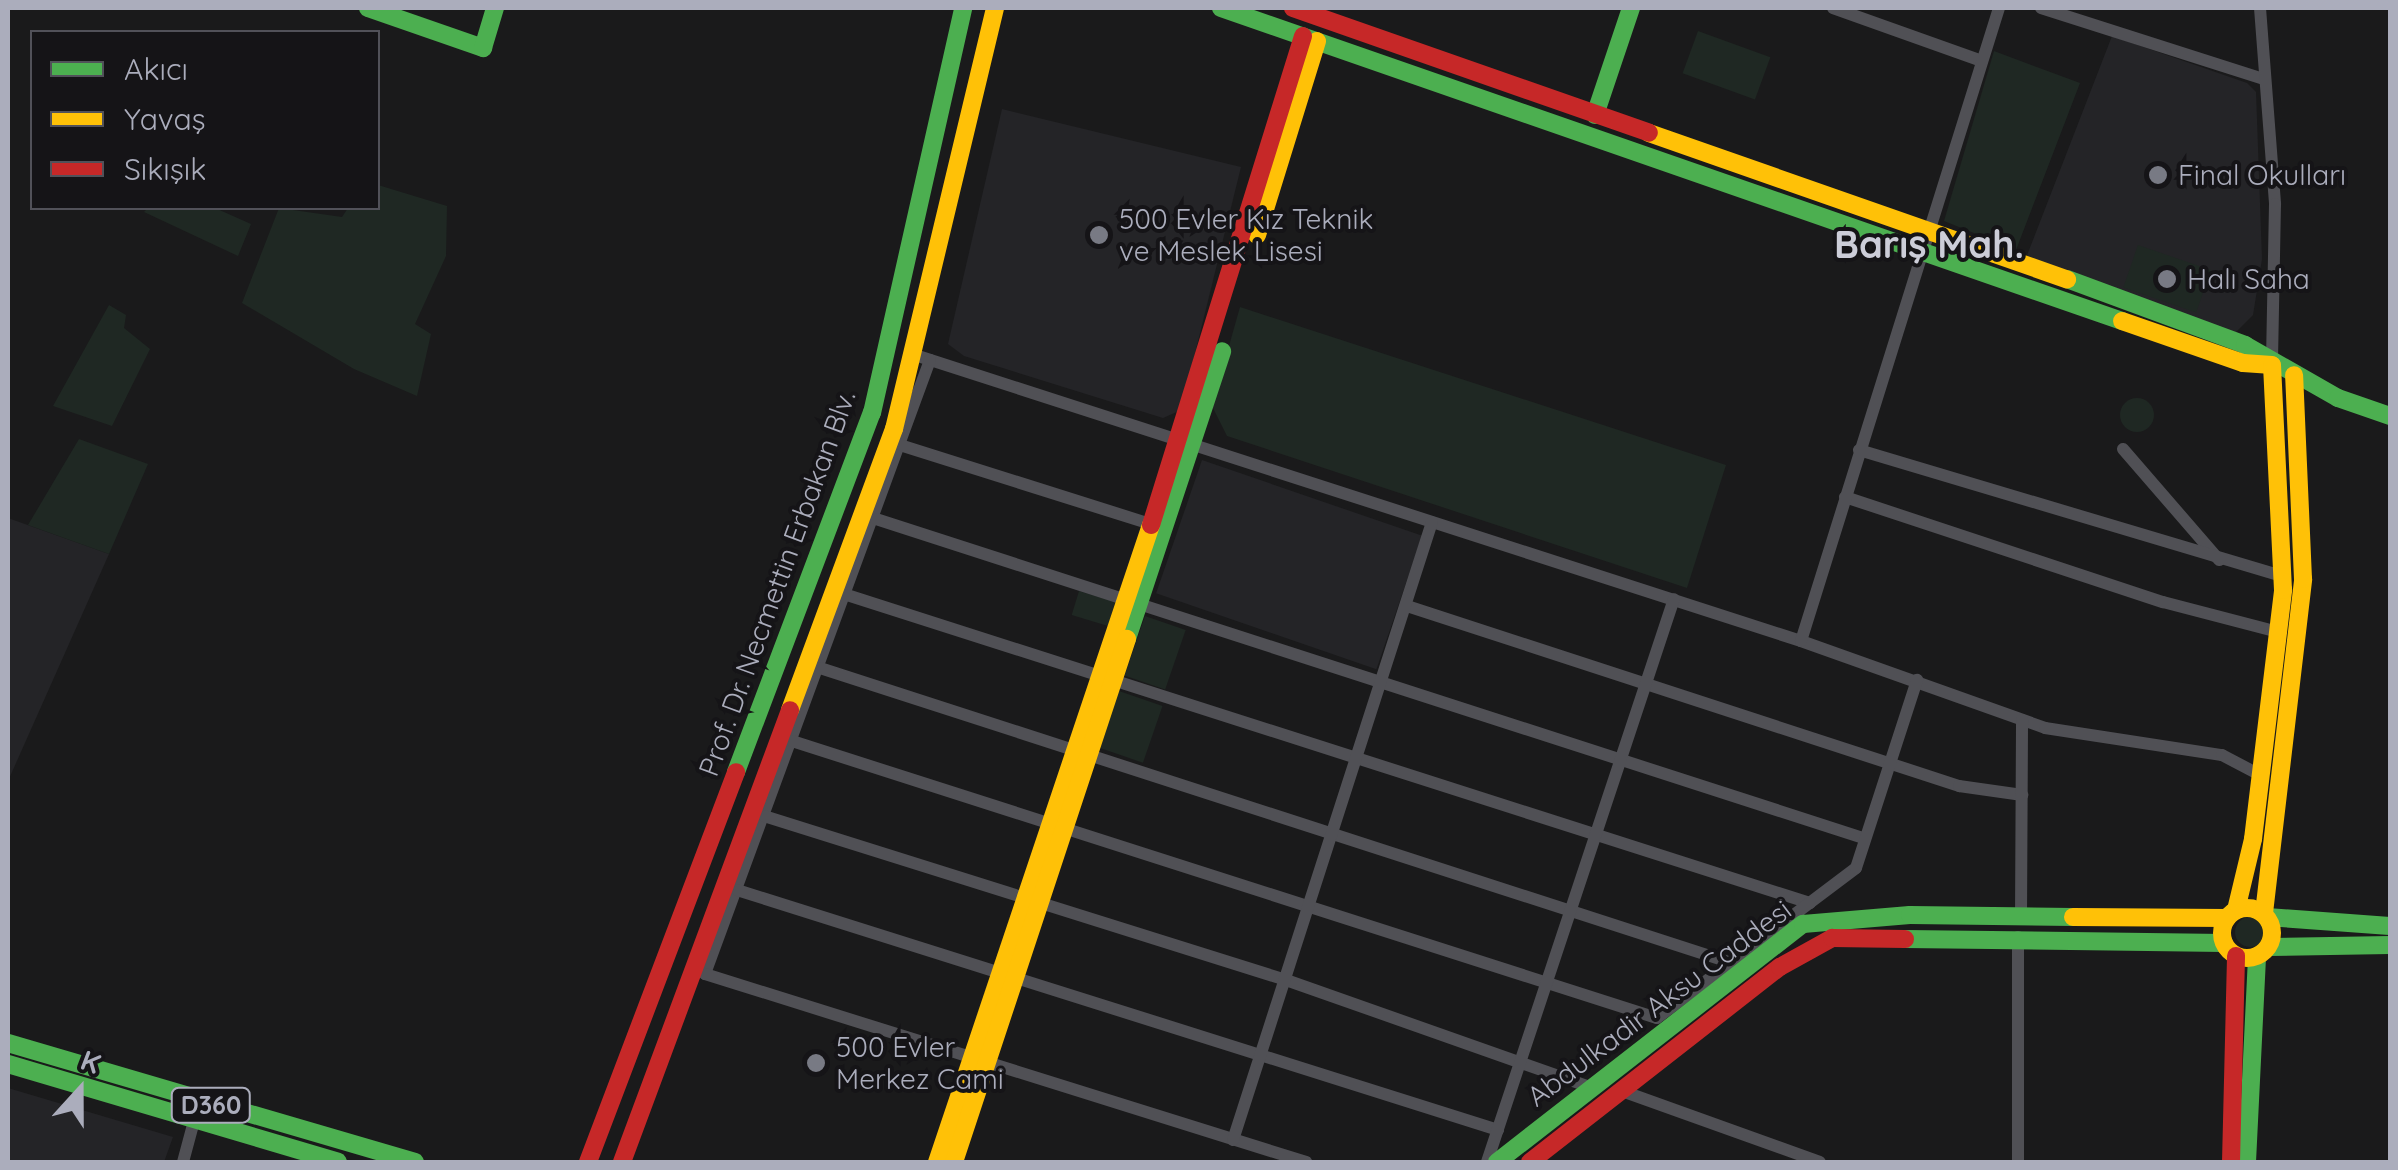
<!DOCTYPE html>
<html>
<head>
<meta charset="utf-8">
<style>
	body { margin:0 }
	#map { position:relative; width:2398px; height:1170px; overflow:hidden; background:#1a1a1b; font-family:Quicksand,sans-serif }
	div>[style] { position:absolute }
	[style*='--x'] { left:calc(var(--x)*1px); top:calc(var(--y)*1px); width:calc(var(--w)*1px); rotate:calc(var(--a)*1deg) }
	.built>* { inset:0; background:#242427; transform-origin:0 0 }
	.green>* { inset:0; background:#1f2823; transform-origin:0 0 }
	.round { border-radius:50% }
	.street>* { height:12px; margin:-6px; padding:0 6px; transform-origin:6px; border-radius:6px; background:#505055 }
	.fast>* { height:18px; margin:-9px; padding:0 9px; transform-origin:9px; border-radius:9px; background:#4caf50 }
	.slow>* { height:18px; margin:-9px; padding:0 9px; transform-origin:9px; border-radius:9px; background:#ffc107 }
	.slow>.ring { margin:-9px; padding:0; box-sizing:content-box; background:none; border:18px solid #ffc107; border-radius:50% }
	.jam>* { height:18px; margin:-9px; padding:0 9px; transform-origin:9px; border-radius:9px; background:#c62828 }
	.dots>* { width:28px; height:28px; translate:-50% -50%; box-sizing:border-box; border:5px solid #151417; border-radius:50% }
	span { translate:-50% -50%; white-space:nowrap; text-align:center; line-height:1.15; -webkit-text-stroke:8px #151417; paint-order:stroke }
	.shield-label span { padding:2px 8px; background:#151417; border:2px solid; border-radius:8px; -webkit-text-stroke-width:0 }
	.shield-label { font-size:25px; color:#abadbc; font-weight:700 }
	.poi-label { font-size:28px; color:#abadbc }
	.left { translate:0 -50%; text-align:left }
	.street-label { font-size:28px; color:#abadbc }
	.district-label { font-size:38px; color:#cccdd8; font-weight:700 }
	.frame { position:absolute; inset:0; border:10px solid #abadbc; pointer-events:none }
	.legend { position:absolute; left:30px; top:30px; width:350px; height:180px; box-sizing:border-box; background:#151417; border:2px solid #515159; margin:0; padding:12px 18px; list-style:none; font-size:30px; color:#abadbc }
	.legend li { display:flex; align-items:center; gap:20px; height:50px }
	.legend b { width:50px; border:2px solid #515159 }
	.north { position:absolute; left:30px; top:1040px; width:100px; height:100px; -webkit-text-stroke:8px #151417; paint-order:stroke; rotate:21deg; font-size:28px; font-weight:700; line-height:40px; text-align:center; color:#abadbc }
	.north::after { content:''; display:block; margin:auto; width:35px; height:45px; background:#abadbc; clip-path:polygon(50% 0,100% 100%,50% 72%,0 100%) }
</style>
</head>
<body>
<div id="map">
	<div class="built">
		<i style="clip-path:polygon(2112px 36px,2247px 83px,2256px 92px,2262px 259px,2253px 315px,2235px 333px,2026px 258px)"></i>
		<i style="clip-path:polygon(1002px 109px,1241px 167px,1181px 410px,1163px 418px,964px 356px,948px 344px)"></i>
		<i style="left:1202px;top:460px;width:233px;height:141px;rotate:19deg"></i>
		<i style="clip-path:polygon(8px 518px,109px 554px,8px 781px)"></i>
		<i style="clip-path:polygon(8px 1088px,173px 1137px,164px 1162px,8px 1162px)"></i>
	</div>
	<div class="green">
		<i style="left:1698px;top:31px;width:77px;height:45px;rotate:20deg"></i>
		<i style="clip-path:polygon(1994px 51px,2080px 83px,2016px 250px,1944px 221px)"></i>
		<i style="clip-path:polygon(378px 185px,447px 206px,446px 256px,415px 324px,431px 334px,417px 396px,354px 369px,242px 303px,279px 208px,342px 217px,348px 208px,378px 208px)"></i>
		<i style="clip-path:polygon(148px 208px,215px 208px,251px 224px,238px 256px,144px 212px)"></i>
		<i style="left:2138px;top:245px;width:77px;height:45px;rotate:19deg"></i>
		<i style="clip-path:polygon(109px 305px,126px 315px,124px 328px,150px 349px,112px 426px,53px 406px)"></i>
		<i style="clip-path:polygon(1240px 307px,1726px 465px,1687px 588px,1227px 436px,1212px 406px)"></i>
		<i class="round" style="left:2120px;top:398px;width:34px;height:34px"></i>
		<i style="clip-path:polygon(79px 439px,148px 464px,109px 554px,28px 525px)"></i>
		<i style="left:1079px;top:591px;width:38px;height:25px;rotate:17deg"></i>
		<i style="left:1145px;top:616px;width:43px;height:63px;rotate:19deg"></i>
		<i style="left:1119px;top:691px;width:46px;height:60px;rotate:19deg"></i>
		<i class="round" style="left:2235px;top:917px;width:30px;height:30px"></i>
	</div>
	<div class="street">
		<i style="--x:1833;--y:8;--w:158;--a:19.6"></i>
		<i style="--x:2041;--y:8;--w:234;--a:17.7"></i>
		<i style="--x:2260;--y:8;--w:197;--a:85.6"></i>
		<i style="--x:2275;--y:204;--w:161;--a:91.1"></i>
		<i style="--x:915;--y:355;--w:931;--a:17.89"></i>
		<i style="--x:1801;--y:641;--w:259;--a:19.6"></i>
		<i style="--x:2045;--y:728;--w:179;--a:8.7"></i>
		<i style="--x:2222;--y:755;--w:43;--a:27.8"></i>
		<i style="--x:930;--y:360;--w:654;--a:110.13"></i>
		<i style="--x:705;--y:974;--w:630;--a:17.37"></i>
		<i style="--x:903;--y:446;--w:259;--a:17.5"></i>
		<i style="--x:2123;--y:449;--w:147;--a:49.1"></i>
		<i style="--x:1859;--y:450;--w:442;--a:16.6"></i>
		<i style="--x:1845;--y:497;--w:335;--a:18.3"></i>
		<i style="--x:2163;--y:602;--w:119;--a:14.6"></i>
		<i style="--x:876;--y:519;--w:1037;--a:17.91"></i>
		<i style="--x:847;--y:595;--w:1011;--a:17.74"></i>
		<i style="--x:1407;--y:606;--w:581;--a:18.06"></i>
		<i style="--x:1959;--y:786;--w:64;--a:8.1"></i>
		<i style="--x:1801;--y:641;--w:663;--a:-72.63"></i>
		<i style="--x:820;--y:668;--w:962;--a:17.93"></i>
		<i style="--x:792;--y:741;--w:908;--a:17.76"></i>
		<i style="--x:1657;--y:1018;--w:249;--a:-37"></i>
		<i style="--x:1856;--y:868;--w:198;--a:-72"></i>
		<i style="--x:764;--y:816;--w:547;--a:17.44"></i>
		<i style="--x:1286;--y:980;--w:321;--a:19.4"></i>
		<i style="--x:737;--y:890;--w:798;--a:17.5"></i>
		<i style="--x:2021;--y:917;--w:197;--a:-89.7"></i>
		<i style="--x:2018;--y:937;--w:225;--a:90"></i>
		<i style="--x:1622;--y:1091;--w:210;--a:19.7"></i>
		<i style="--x:1233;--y:1140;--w:649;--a:-72.15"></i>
		<i style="--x:183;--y:1162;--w:42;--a:-75"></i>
		<i style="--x:1487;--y:1162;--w:593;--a:-71.63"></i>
	</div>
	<div class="fast">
		<i style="--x:368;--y:8;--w:122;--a:19.2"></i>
		<i style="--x:483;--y:48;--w:42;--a:-73.3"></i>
		<i style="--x:1221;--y:8;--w:954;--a:19.16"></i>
		<i style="--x:1595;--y:115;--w:113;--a:-71.4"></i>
		<i style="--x:2067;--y:279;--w:190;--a:20.3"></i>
		<i style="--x:2245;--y:345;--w:107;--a:29.7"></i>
		<i style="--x:2338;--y:398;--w:55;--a:19.1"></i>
		<i style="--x:1127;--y:639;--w:303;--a:-71.7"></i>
		<i style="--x:736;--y:772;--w:384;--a:-69.3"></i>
		<i style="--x:872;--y:413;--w:415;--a:-77.3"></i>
		<i style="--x:2267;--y:917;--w:123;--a:4.2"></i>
		<i style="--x:1905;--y:939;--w:319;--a:0.7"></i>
		<i style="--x:2269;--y:947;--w:121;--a:-0.9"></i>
		<i style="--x:8;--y:1043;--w:424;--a:16.3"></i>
		<i style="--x:8;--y:1064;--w:344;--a:16.5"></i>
		<i style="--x:1497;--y:1162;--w:388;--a:-37.9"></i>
		<i style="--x:1803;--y:924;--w:107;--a:-4.8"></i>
		<i style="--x:1910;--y:915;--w:163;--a:0.7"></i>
		<i style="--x:2247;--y:1162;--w:206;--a:-87.2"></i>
	</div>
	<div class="slow">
		<i style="--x:1649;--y:133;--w:443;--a:19.3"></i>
		<i style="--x:1257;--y:235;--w:203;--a:-72.8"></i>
		<i style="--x:2122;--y:321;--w:128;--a:19.1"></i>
		<i style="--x:2243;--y:363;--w:29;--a:4"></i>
		<i style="--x:790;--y:710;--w:300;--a:-69.7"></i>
		<i style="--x:894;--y:429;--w:433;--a:-76.5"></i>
		<i class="ring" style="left:2222px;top:908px;width:32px;height:32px"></i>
		<i style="--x:2236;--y:910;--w:73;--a:-76.5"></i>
		<i style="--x:2253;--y:839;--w:251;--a:-83.1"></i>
		<i style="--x:2283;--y:590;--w:225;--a:-92.8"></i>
		<i style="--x:2264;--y:913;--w:336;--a:-83.3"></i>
		<i style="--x:2303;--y:579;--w:204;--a:-92.5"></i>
		<i style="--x:2073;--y:917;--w:154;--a:0.4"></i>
		<i style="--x:937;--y:1162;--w:672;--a:-71.43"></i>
		<i style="--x:954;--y:1162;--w:551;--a:-71.7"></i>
	</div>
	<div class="jam">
		<i style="--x:1293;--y:8;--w:377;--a:19.3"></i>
		<i style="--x:1151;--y:525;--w:512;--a:-72.73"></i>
		<i style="--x:588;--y:1162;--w:417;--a:-69.2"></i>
		<i style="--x:622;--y:1162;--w:482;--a:-69.6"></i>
		<i style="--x:1530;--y:1162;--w:317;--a:-38"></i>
		<i style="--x:1780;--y:967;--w:60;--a:-29.1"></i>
		<i style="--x:1832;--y:938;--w:73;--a:0.8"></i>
		<i style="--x:2231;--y:1162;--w:206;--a:-88.6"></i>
	</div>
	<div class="dots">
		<i style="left:2158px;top:175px;background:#787a84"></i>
		<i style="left:1099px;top:235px;background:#787a84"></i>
		<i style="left:2167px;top:279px;background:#787a84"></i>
		<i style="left:816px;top:1063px;background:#787a84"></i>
	</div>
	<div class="shield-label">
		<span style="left:211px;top:1105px">D360</span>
	</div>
	<div class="poi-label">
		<span class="left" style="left:2178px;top:175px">Final Okulları</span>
		<span class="left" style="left:1119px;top:235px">500 Evler Kız Teknik<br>ve Meslek Lisesi</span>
		<span class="left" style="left:2187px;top:279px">Halı Saha</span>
		<span class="left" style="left:836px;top:1063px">500 Evler<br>Merkez Cami</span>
	</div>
	<div class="street-label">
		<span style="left:777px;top:583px;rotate:-70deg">Prof. Dr. Necmettin Erbakan Blv.</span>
		<span style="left:1659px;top:1003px;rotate:-37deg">Abdulkadir Aksu Caddesi</span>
	</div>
	<div class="district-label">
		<span style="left:1929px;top:245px">Barış Mah.</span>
	</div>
	<div class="frame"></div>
	<ul class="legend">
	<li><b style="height:12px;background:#4caf50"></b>Akıcı</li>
	<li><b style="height:12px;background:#ffc107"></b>Yavaş</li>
	<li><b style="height:12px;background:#c62828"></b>Sıkışık</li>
	</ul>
	<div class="north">K</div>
</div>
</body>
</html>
